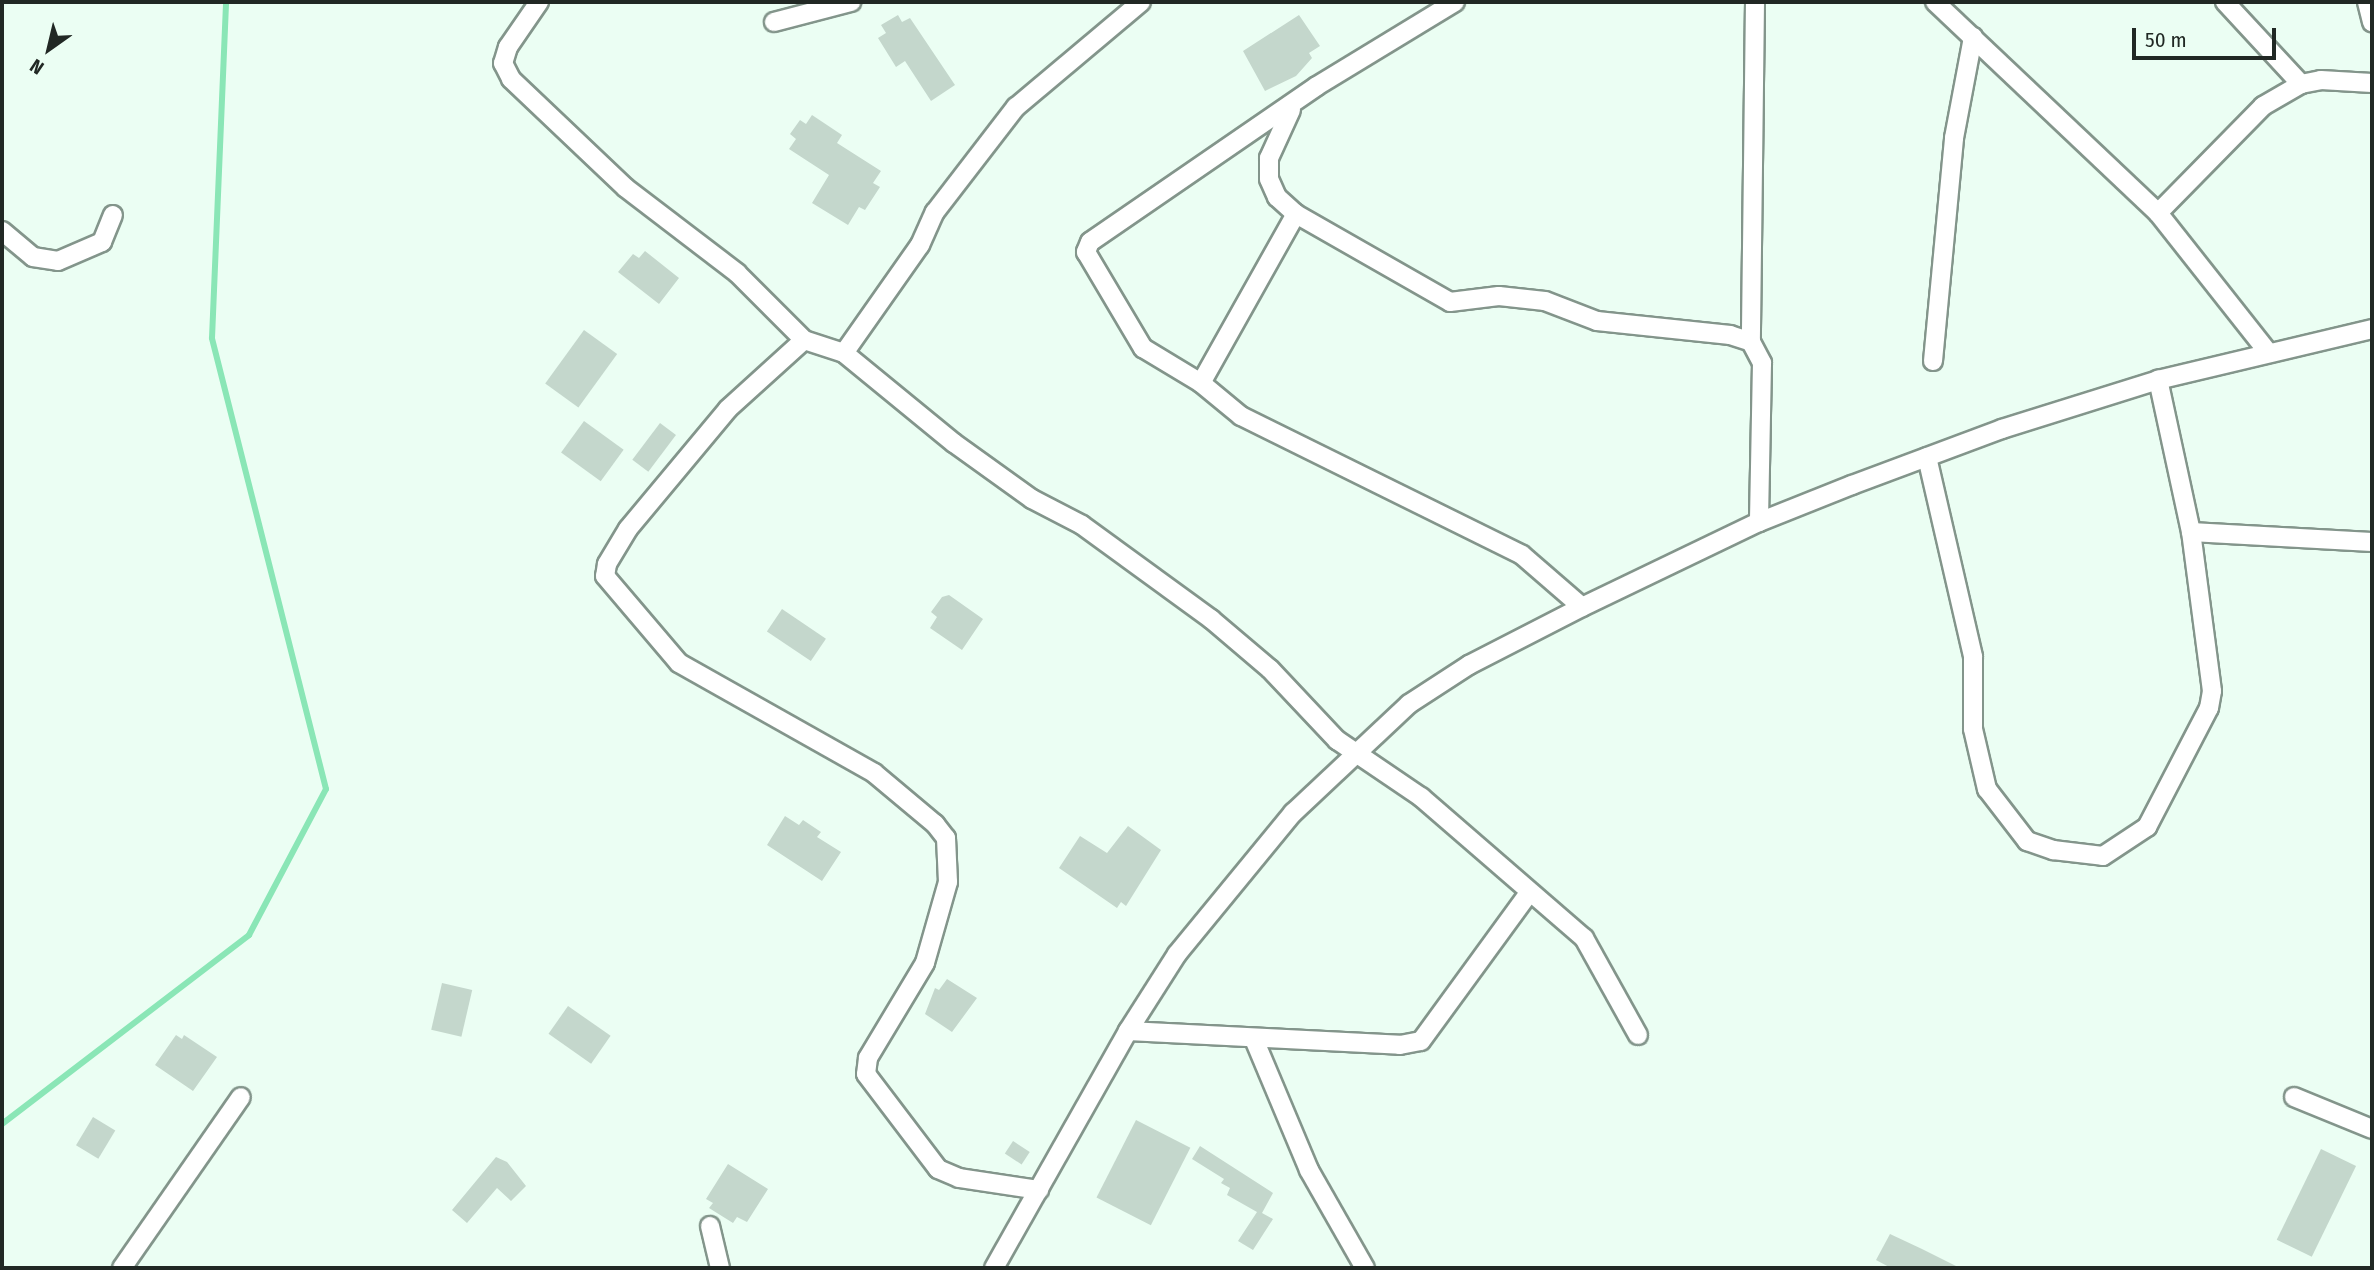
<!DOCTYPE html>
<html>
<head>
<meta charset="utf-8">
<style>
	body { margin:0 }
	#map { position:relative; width:2374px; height:1270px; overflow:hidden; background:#ebfef3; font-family:"Fira Sans Condensed",sans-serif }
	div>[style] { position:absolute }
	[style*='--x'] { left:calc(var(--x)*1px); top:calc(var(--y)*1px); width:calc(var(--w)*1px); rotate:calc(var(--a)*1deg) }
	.stream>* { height:6px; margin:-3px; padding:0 3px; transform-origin:3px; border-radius:3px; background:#8ae6b6 }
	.building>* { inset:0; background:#c4d7cc; transform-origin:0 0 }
	.roads { filter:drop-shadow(2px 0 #83958b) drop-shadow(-2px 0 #83958b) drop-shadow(0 2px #83958b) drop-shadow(0 -2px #83958b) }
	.street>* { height:18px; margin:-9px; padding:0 9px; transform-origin:9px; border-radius:9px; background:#fff }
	span { translate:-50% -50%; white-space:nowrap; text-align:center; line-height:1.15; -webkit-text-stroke:7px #ebfef3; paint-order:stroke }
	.frame { position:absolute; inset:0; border:4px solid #212824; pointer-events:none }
	.north { position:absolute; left:14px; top:14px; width:70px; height:70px; -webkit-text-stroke:5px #ebfef3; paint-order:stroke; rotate:214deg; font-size:19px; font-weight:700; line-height:28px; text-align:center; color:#212824 }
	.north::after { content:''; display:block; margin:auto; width:24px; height:32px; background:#212824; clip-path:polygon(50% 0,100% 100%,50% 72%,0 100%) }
	.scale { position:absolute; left:2132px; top:28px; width:144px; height:32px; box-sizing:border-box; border:4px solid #212824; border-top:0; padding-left:9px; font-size:21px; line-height:24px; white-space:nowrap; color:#212824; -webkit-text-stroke:5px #ebfef3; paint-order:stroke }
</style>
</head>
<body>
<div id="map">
	<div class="stream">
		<i style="--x:2;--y:1124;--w:311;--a:-37.4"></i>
		<i style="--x:249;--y:935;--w:165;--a:-62.2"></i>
		<i style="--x:326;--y:789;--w:465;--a:-104.2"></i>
		<i style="--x:212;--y:338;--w:336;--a:-87.6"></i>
	</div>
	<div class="building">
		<i style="clip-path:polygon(898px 15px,902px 22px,910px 18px,955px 85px,931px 101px,905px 61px,896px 67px,878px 38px,886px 33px,881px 25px)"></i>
		<i style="clip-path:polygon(1299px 15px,1320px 46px,1309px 53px,1312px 58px,1296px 76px,1265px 91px,1243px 51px)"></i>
		<i style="clip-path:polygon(812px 115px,842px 135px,837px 143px,881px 171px,873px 183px,880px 187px,865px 210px,859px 207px,848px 225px,812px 203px,829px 175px,789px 149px,796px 139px,790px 134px,800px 120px,806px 124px)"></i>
		<i style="clip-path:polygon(645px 251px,679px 278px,659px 304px,618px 272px,633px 254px,639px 258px)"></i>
		<i style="left:584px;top:330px;width:41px;height:66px;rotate:36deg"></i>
		<i style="left:584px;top:421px;width:49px;height:39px;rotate:36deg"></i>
		<i style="left:660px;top:423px;width:20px;height:46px;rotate:37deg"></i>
		<i style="clip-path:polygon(949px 595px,983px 619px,962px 650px,930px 628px,937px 617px,931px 612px,942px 597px)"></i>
		<i style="left:782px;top:609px;width:53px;height:27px;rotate:34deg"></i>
		<i style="clip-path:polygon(785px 816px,799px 825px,803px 820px,821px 832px,817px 837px,841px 852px,822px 881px,767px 845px)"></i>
		<i style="clip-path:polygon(1128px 826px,1161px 850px,1126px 906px,1121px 902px,1117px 908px,1059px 868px,1080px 836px,1107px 853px)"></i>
		<i style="clip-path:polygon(947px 979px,977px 998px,952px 1032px,925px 1014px,935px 988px,939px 990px)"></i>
		<i style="left:442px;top:983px;width:31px;height:48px;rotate:13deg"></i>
		<i style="left:568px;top:1006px;width:52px;height:34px;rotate:35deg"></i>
		<i style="clip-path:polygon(176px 1035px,182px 1039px,184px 1035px,217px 1057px,193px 1091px,155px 1065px)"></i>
		<i style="left:93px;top:1117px;width:26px;height:33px;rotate:31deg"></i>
		<i style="left:1136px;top:1120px;width:61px;height:87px;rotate:27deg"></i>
		<i style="left:1013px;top:1141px;width:20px;height:15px;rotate:33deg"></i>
		<i style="clip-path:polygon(1200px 1146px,1273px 1193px,1262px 1213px,1273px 1219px,1253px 1250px,1238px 1241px,1257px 1212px,1227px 1195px,1230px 1188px,1221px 1183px,1224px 1179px,1192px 1159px)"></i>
		<i style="left:2321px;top:1149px;width:39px;height:101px;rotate:26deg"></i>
		<i style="clip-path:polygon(496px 1157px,507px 1162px,526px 1186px,511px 1201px,497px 1188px,467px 1223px,452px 1210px)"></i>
		<i style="clip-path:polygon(728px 1164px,768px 1189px,747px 1222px,737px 1217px,733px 1223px,709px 1208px,713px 1203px,706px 1199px)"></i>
		<i style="clip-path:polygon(1890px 1234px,1922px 1249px,1960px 1268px,1891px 1268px,1876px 1260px)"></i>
	</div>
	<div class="roads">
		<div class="street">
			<i style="--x:539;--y:2;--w:55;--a:124.6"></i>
			<i style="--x:508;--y:47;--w:17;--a:107"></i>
			<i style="--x:503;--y:63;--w:18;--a:63"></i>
			<i style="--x:511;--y:79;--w:158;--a:43.5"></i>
			<i style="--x:626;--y:188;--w:140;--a:37.4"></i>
			<i style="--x:737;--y:273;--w:95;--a:45"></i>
			<i style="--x:804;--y:340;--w:42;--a:18"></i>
			<i style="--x:844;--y:353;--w:142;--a:39.3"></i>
			<i style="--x:954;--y:443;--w:96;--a:35.7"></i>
			<i style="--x:1032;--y:499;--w:56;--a:27.5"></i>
			<i style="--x:1082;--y:525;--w:160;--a:36.1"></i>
			<i style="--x:1211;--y:619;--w:77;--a:40.3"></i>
			<i style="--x:1270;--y:669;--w:98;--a:46.7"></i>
			<i style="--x:1337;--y:740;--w:102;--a:34.2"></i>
			<i style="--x:1421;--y:797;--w:216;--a:40.9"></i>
			<i style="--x:1584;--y:938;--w:111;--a:60.9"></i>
			<i style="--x:1455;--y:2;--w:162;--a:148.7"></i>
			<i style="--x:1317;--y:86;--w:275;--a:145.5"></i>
			<i style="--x:1090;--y:242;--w:11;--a:112"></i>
			<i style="--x:1086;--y:252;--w:112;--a:59.3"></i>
			<i style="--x:1143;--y:348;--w:68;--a:31.1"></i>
			<i style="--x:1201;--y:383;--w:52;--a:39.5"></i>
			<i style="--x:1241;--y:416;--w:313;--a:26.3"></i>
			<i style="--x:1522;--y:555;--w:79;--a:40.9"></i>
			<i style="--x:1755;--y:2;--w:340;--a:90.7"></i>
			<i style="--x:1751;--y:342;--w:24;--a:62"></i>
			<i style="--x:1762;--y:363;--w:159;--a:91.1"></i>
			<i style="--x:1935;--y:2;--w:307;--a:43.4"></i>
			<i style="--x:2158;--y:213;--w:176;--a:51.7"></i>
			<i style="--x:2225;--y:2;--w:112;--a:47.2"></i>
			<i style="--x:2367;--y:2;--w:21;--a:76"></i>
			<i style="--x:774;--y:22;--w:80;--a:-14.6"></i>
			<i style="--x:1291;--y:110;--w:53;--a:114.6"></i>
			<i style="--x:1269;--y:158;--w:21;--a:90"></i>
			<i style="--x:1269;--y:179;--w:20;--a:66"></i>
			<i style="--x:1277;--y:197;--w:25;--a:42"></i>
			<i style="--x:2158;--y:213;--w:150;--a:-45.5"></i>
			<i style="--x:2263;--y:106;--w:44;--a:-30.1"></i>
			<i style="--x:2301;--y:84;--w:20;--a:-11"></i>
			<i style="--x:2321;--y:80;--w:51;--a:3.4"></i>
			<i style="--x:2;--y:231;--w:40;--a:40"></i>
			<i style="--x:33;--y:257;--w:25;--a:9"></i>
			<i style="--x:58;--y:261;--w:48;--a:-23.4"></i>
			<i style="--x:102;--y:242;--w:29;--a:-68"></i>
			<i style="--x:804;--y:340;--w:103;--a:137.8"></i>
			<i style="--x:728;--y:409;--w:156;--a:129.8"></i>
			<i style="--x:628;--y:529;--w:41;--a:121"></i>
			<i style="--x:607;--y:564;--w:12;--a:99"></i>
			<i style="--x:605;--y:576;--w:114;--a:49.6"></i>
			<i style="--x:679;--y:663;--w:224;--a:29.4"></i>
			<i style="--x:874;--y:773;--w:80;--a:39.9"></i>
			<i style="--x:935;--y:824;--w:18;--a:52"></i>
			<i style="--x:946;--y:838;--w:44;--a:87.4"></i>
			<i style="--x:948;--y:882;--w:84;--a:105.9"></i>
			<i style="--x:925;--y:963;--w:111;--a:121"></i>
			<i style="--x:868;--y:1058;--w:16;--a:97"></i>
			<i style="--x:866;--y:1074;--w:119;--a:52.8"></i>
			<i style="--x:938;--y:1169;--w:23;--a:23"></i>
			<i style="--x:959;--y:1178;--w:81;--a:8.5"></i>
			<i style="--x:844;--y:353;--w:132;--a:-54.9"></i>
			<i style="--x:920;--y:245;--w:36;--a:-66"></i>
			<i style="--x:935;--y:212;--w:133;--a:-52.4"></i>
			<i style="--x:1016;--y:107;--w:163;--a:-40"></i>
			<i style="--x:1933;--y:361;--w:224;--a:-84.6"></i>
			<i style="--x:1954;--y:138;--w:103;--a:-79.3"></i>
			<i style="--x:1201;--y:383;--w:194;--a:-60.7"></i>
			<i style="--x:1296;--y:214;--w:177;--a:29.7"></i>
			<i style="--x:1450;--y:302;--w:49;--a:-7"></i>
			<i style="--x:1499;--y:296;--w:46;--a:6.2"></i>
			<i style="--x:1545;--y:301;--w:56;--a:21"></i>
			<i style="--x:1597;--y:321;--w:134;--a:6"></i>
			<i style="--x:1730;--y:335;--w:22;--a:18"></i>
			<i style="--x:1927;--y:457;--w:205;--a:77"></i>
			<i style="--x:1973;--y:657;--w:72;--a:90"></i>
			<i style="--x:1973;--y:729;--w:62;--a:76.9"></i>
			<i style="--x:1987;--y:789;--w:66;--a:52.4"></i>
			<i style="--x:2027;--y:841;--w:28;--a:19"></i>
			<i style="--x:2053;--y:850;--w:50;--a:6.8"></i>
			<i style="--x:2103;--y:856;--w:53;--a:-33.4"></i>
			<i style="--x:2147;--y:827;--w:134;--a:-62.5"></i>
			<i style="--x:2209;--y:708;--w:17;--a:-80"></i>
			<i style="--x:2212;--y:691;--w:160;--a:-97.5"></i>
			<i style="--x:2191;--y:532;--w:156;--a:-102.2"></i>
			<i style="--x:2191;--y:532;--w:181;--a:3.2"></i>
			<i style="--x:1128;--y:1031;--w:272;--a:2.9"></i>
			<i style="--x:1400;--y:1045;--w:21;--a:-11"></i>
			<i style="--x:1421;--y:1041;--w:183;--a:-53.9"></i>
			<i style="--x:1254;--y:1039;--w:142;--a:67.2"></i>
			<i style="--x:1309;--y:1170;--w:113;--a:60.3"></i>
			<i style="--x:2294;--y:1097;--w:84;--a:22.3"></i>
			<i style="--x:710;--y:1226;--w:43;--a:76.6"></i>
			<i style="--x:122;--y:1268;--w:208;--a:-55.2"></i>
			<i style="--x:994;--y:1268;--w:272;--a:-60.5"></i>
			<i style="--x:1128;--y:1031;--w:91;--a:-57.5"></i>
			<i style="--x:1177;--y:954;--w:183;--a:-50.6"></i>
			<i style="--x:1293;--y:813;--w:159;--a:-43.2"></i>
			<i style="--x:1409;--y:704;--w:72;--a:-33"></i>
			<i style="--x:1469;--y:665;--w:127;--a:-27.2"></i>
			<i style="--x:1582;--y:607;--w:196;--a:-25.7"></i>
			<i style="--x:1759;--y:522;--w:100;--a:-21.7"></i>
			<i style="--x:1852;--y:485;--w:160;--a:-20.5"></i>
			<i style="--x:2002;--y:429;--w:164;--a:-17.4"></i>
			<i style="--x:2158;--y:380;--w:220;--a:-13.4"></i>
		</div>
	</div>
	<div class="frame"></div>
	<div class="north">N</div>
	<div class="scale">50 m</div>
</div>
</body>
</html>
